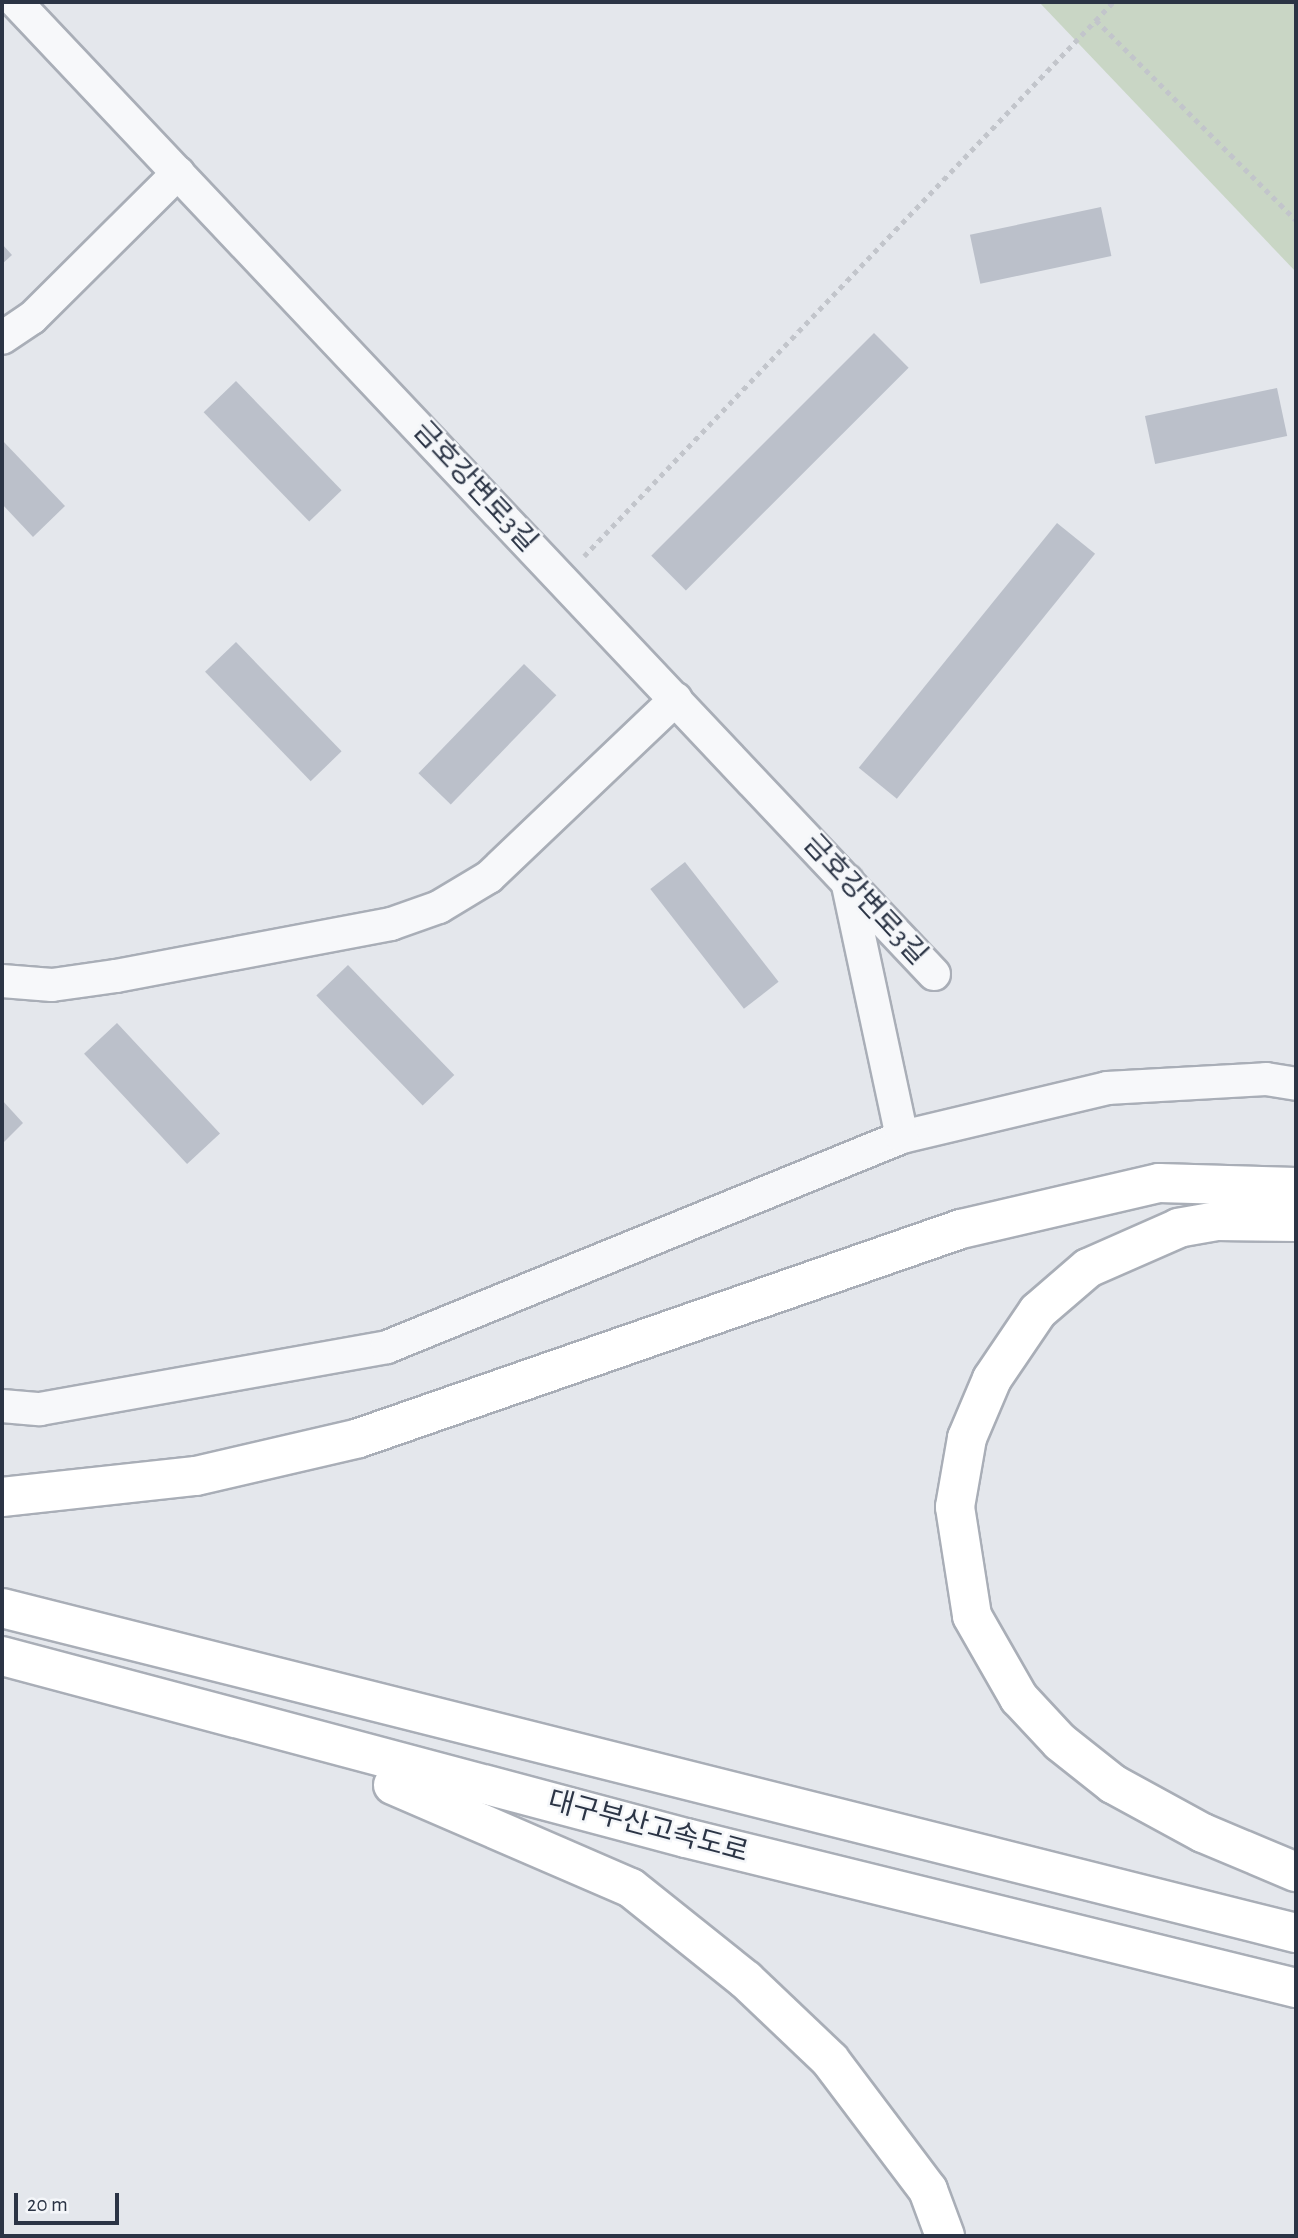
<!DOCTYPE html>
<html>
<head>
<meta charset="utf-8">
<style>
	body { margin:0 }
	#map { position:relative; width:1298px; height:2238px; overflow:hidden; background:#e4e7ec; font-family:"Alegreya Sans","Noto Sans KR",sans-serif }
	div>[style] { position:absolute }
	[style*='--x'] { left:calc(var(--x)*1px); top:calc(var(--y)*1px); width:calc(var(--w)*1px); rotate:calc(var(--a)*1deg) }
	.green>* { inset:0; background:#c9d6c5 }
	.building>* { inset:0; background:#bbc0ca; transform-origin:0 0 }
	.path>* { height:4.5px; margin-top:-2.25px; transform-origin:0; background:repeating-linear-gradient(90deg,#c2c5cb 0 5px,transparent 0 10px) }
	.roads { filter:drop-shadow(2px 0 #a9aeb7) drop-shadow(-2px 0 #a9aeb7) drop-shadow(0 2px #a9aeb7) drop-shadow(0 -2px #a9aeb7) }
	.minor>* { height:32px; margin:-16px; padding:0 16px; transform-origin:16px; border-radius:16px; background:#f7f8fa }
	.motorway>* { height:38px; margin:-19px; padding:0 19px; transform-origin:19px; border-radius:19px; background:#fff }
	span { translate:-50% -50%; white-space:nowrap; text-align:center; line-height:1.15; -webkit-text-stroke:5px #f4f6f9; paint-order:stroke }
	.street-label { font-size:28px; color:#2b3445 }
	.frame { position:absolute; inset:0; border:4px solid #2b3445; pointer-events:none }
	.scale { position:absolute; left:14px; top:2193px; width:105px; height:32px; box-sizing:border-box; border:4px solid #2b3445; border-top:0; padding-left:9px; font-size:21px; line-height:24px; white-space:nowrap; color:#2b3445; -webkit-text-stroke:5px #f4f6f9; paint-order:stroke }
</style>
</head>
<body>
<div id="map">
	<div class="green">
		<i style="clip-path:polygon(1039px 2px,1296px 2px,1296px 272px)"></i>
	</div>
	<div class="building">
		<i style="left:1101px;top:207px;width:50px;height:134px;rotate:78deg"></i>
		<i style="clip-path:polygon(2px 244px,12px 255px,2px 264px)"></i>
		<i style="left:874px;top:333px;width:49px;height:315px;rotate:45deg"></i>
		<i style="left:236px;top:381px;width:152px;height:45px;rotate:46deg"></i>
		<i style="left:1277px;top:388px;width:49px;height:135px;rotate:78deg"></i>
		<i style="clip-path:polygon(2px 440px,65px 506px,33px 537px,2px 504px)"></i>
		<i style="left:1057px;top:523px;width:49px;height:315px;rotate:39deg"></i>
		<i style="left:236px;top:642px;width:152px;height:43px;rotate:46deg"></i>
		<i style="left:524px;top:664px;width:45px;height:152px;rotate:44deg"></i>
		<i style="left:685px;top:862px;width:152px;height:44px;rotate:52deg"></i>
		<i style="left:348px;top:965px;width:153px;height:44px;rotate:46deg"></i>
		<i style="left:117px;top:1023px;width:151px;height:45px;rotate:47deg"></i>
		<i style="clip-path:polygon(2px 1100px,23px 1123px,2px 1144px)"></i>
	</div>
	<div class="path">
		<i style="--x:1294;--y:2;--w:3;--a:45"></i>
		<i style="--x:1096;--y:20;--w:283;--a:45"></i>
		<i style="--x:584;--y:556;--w:766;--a:-46.32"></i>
	</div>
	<div class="roads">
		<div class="minor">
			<i style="--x:16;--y:2;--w:1337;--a:46.64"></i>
			<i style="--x:2;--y:338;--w:36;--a:-34"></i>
			<i style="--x:32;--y:318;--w:206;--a:-44.8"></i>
			<i style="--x:2;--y:981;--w:50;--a:4.6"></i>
			<i style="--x:52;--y:985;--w:65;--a:-8"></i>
			<i style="--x:116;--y:976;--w:280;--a:-10.7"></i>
			<i style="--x:391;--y:924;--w:51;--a:-19.5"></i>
			<i style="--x:439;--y:907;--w:58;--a:-31"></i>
			<i style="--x:489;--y:877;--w:258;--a:-43.6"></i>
			<i style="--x:902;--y:1137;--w:211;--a:-13.4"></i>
			<i style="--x:1107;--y:1088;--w:159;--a:-3.2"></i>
			<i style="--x:1266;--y:1079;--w:30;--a:9"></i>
			<i style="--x:2;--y:1406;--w:38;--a:5"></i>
			<i style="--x:40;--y:1409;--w:352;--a:-10.1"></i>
			<i style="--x:387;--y:1347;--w:556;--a:-22.18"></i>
			<i style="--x:902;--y:1137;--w:262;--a:-102.1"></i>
		</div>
		<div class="motorway">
			<i style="--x:1296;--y:1222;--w:79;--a:-179.3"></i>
			<i style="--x:1217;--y:1221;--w:39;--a:170"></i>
			<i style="--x:1179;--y:1228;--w:99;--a:156.3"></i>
			<i style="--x:1088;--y:1268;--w:66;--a:139.3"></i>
			<i style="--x:1038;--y:1311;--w:82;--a:124.1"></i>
			<i style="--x:992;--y:1379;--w:64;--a:113"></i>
			<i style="--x:967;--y:1438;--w:70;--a:99.9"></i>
			<i style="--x:955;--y:1507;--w:110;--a:81.1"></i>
			<i style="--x:972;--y:1616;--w:95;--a:60.2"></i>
			<i style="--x:1019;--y:1698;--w:60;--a:47"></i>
			<i style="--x:1060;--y:1742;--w:68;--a:38.4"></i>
			<i style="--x:1113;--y:1784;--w:102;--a:28.6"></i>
			<i style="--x:1203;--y:1833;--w:101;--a:22.8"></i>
			<i style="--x:2;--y:1497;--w:195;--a:-6.2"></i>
			<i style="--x:196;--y:1476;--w:167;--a:-13.1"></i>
			<i style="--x:359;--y:1438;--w:637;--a:-19.15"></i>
			<i style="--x:961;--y:1229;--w:203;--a:-13.1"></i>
			<i style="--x:1159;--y:1183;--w:137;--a:1.7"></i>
			<i style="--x:2;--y:1608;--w:1334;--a:14.1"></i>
			<i style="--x:2;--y:1656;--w:708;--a:14.9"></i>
			<i style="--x:686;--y:1838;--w:628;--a:13.82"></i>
			<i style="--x:393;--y:1785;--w:259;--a:23.4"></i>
			<i style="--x:631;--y:1888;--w:147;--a:38.7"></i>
			<i style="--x:746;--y:1980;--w:116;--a:43.6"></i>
			<i style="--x:830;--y:2060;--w:163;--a:53"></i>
			<i style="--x:928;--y:2190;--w:49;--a:69.7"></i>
		</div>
	</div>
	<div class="street-label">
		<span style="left:475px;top:487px;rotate:47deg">금호강변로3길</span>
		<span style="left:865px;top:900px;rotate:47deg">금호강변로3길</span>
		<span style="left:648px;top:1827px;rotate:15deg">대구부산고속도로</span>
	</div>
	<div class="frame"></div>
	<div class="scale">20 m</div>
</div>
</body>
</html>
